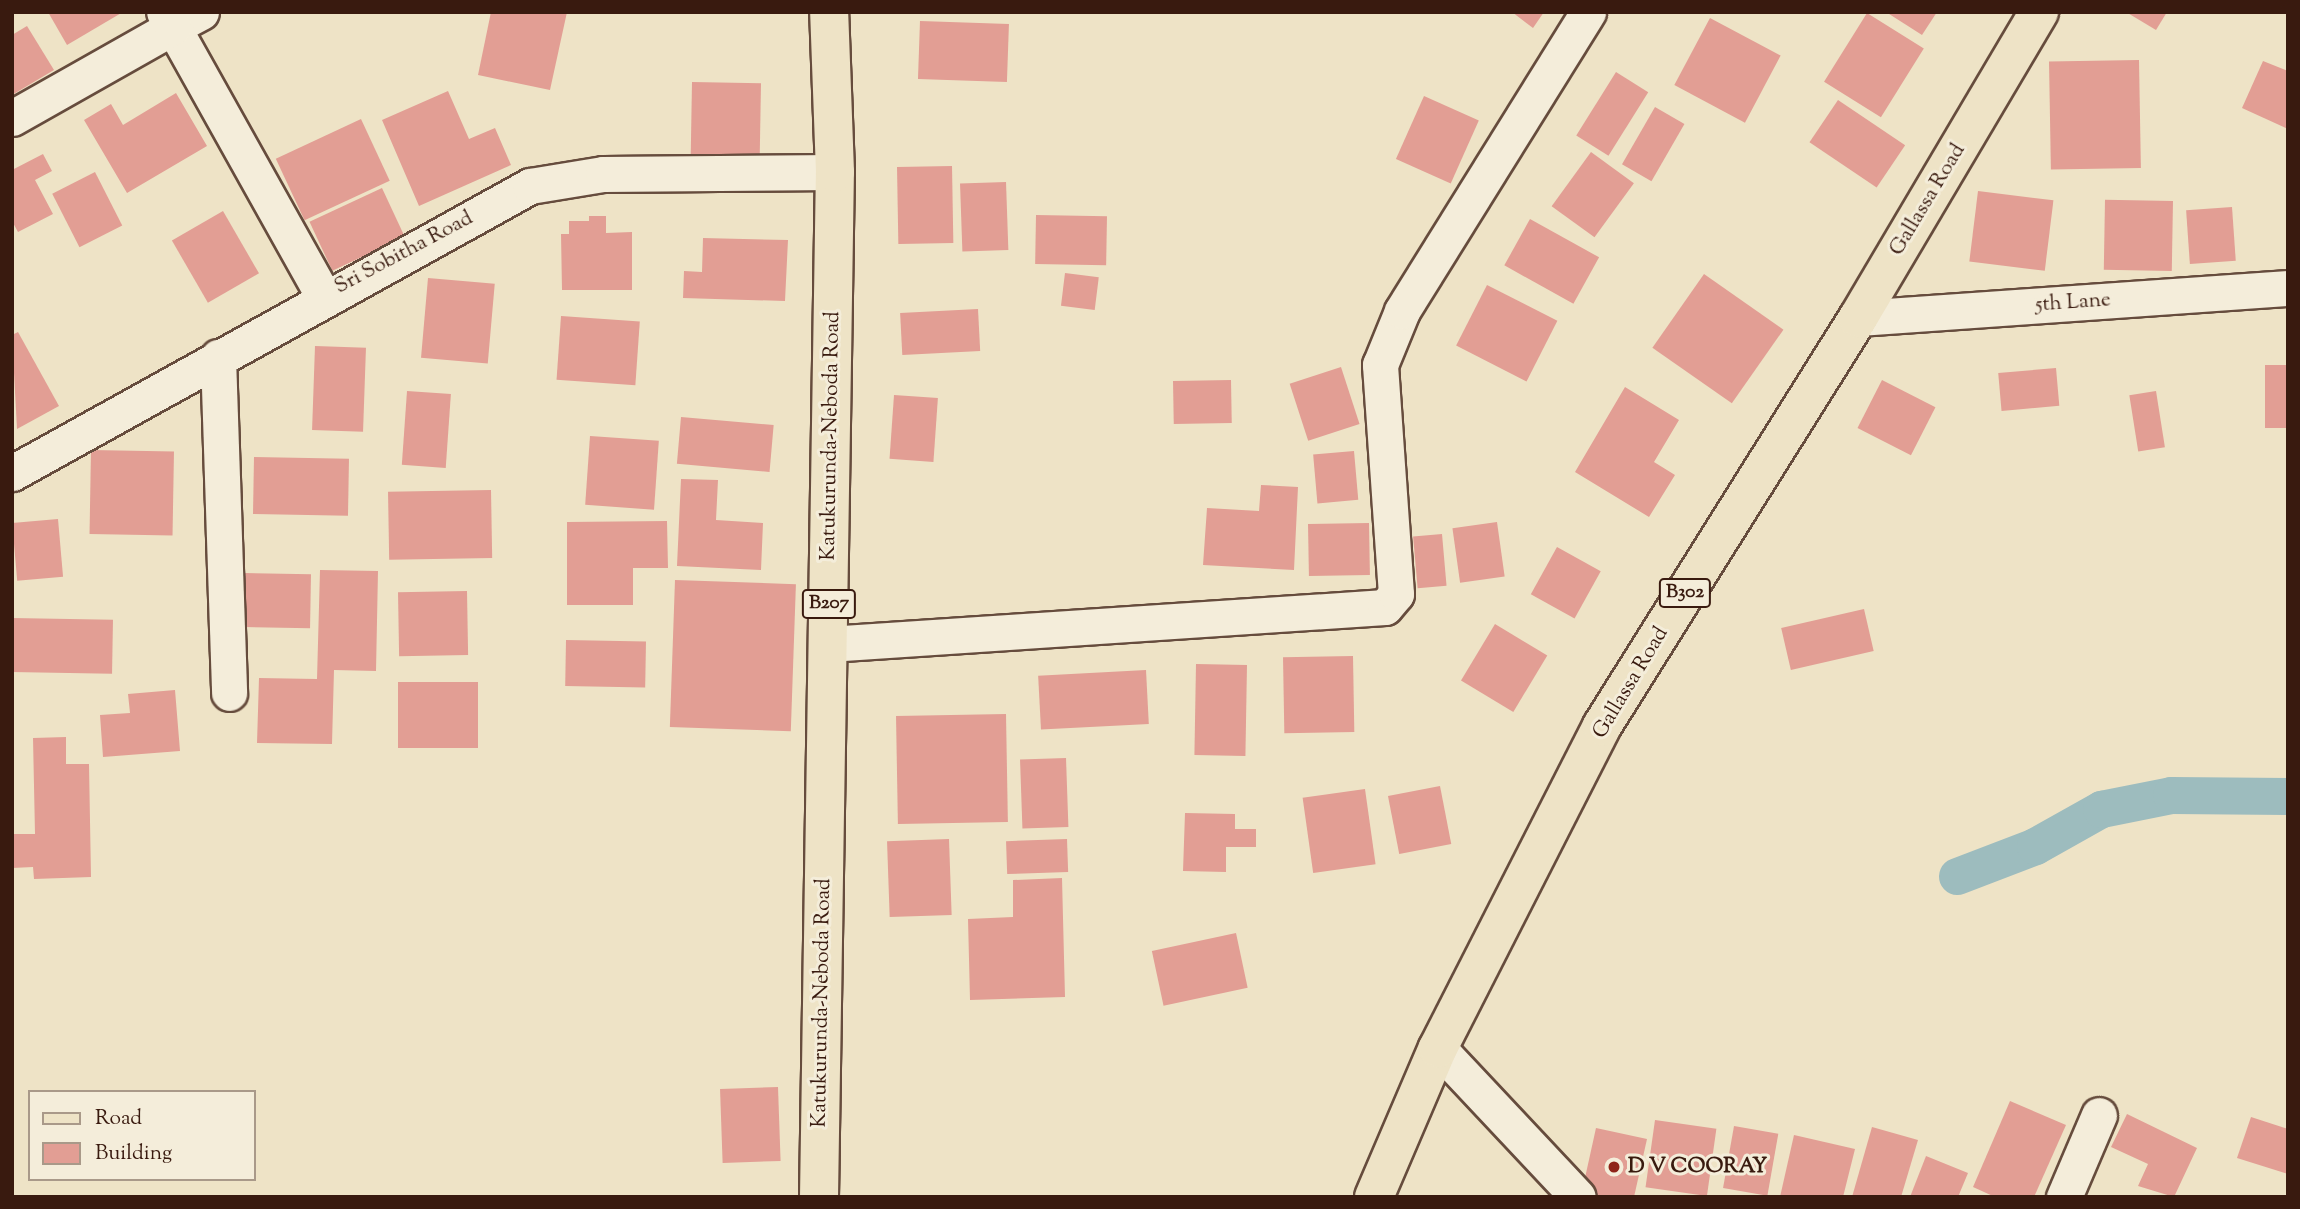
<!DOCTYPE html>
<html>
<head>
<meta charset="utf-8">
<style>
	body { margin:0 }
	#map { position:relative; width:2300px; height:1209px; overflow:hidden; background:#eee3c6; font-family:"Sorts Mill Goudy",serif }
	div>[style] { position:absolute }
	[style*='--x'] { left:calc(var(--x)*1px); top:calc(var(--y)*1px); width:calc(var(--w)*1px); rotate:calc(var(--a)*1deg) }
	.canal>* { height:37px; margin:-18.5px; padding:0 18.5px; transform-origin:18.5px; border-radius:18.5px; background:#9dbcbe }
	.building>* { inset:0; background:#e29e94; transform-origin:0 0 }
	.roads { filter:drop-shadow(2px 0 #664c3d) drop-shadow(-2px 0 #664c3d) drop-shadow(0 2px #664c3d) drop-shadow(0 -2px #664c3d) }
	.minor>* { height:35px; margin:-17.5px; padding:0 17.5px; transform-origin:17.5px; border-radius:17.5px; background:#f4edda }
	.primary>* { height:38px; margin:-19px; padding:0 19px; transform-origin:19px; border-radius:19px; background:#eee3c6 }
	.dots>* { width:19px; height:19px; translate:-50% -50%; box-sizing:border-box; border:4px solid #f4edda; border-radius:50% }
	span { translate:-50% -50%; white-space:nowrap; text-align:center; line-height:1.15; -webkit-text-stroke:6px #f4edda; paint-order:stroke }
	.shield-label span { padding:2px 5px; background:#f4edda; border:2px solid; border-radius:5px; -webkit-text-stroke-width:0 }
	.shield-label { font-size:19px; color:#391a0f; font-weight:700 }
	.street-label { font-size:21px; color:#391a0f }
	.poi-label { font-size:21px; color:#391a0f; font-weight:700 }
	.left { translate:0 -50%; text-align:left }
	.frame { position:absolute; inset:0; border:14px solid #391a0f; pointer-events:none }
	.legend { position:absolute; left:28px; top:1090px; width:228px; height:91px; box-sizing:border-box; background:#f4edda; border:2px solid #a99989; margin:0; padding:9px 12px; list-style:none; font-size:21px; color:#391a0f }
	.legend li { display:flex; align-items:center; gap:14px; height:35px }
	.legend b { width:35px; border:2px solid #a99989 }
</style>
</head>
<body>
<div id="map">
	<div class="canal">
		<i style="--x:1957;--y:876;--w:84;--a:-21"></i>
		<i style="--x:2035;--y:846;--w:76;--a:-29.3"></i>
		<i style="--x:2101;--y:809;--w:71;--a:-11.3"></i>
		<i style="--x:2171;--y:795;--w:117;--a:0.5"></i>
	</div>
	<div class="building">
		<i style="clip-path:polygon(48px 12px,123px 12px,67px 45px)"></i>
		<i style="clip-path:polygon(491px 12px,567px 12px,550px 90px,478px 75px)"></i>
		<i style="clip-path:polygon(1512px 12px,1544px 12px,1533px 28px)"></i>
		<i style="clip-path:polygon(1886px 12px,1937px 12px,1922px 35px)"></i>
		<i style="clip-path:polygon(2126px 12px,2167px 12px,2156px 30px)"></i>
		<i style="left:1867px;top:13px;width:67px;height:81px;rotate:32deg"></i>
		<i style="left:1710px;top:18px;width:80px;height:76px;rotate:28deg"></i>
		<i style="left:920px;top:21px;width:89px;height:58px;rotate:2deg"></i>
		<i style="clip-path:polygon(27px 26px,54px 70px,12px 95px,12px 35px)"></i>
		<i style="left:2139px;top:60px;width:108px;height:90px;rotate:89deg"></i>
		<i style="clip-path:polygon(2263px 61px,2288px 71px,2288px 129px,2242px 108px)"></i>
		<i style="left:1616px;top:72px;width:38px;height:75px;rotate:32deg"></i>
		<i style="left:692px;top:82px;width:69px;height:76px;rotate:1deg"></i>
		<i style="clip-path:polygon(448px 91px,469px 139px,495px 128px,511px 165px,419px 206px,382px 120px)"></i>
		<i style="clip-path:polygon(176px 93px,207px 146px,127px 193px,84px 120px,111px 104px,123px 125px)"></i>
		<i style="left:1424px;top:96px;width:60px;height:69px;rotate:24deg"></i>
		<i style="left:1838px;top:100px;width:81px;height:51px;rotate:34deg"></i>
		<i style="left:1655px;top:107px;width:34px;height:66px;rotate:30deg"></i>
		<i style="left:361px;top:119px;width:68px;height:94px;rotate:65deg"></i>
		<i style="left:1591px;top:152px;width:53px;height:67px;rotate:36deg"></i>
		<i style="clip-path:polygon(43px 154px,52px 171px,35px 180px,53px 214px,18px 232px,12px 221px,12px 170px)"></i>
		<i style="left:952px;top:166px;width:77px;height:55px;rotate:89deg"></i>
		<i style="left:95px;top:172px;width:60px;height:48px;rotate:63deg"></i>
		<i style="left:1006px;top:182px;width:68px;height:46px;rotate:88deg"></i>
		<i style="left:382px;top:188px;width:54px;height:80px;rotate:65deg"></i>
		<i style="left:1978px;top:191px;width:76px;height:71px;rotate:7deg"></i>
		<i style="left:2173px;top:201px;width:70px;height:68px;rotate:91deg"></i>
		<i style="left:2232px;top:207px;width:54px;height:46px;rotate:86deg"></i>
		<i style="left:223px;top:211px;width:72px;height:59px;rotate:60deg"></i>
		<i style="left:1036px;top:215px;width:71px;height:49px;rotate:1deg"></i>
		<i style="clip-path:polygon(589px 216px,606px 216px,606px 233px,632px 232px,632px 290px,562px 290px,561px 234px,569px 234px,569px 221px,589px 221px)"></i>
		<i style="left:1530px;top:219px;width:79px;height:53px;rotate:29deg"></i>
		<i style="clip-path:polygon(703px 238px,788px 240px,785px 301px,683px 298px,684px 271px,702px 272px)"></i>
		<i style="left:1065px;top:273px;width:34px;height:33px;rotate:7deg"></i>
		<i style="left:1704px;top:274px;width:97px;height:90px;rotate:35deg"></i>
		<i style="left:428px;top:278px;width:67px;height:80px;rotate:5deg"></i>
		<i style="left:1487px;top:285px;width:79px;height:68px;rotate:27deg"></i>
		<i style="left:978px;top:309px;width:42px;height:78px;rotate:87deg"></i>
		<i style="left:561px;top:316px;width:79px;height:64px;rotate:4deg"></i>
		<i style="clip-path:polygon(18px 332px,59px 406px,17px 429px,12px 335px)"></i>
		<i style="left:315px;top:346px;width:51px;height:84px;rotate:2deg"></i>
		<i style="left:2288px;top:365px;width:63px;height:23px;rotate:90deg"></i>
		<i style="left:1341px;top:367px;width:60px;height:54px;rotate:72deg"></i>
		<i style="left:2056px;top:368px;width:38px;height:58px;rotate:85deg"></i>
		<i style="left:1231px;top:380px;width:43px;height:58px;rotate:89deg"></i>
		<i style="left:1882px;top:380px;width:60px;height:54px;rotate:27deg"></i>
		<i style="clip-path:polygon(1625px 387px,1679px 420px,1654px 462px,1675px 475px,1649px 517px,1575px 472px)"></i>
		<i style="left:407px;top:391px;width:44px;height:74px;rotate:4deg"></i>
		<i style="left:2156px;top:391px;width:57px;height:27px;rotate:81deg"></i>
		<i style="left:894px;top:395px;width:44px;height:64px;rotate:4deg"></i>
		<i style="left:681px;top:417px;width:93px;height:47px;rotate:5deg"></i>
		<i style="left:590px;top:436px;width:69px;height:69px;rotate:4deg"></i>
		<i style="left:91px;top:450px;width:83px;height:84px;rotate:1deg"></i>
		<i style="left:1354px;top:451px;width:49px;height:41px;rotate:85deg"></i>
		<i style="left:254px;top:457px;width:95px;height:57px;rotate:1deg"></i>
		<i style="clip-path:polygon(681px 479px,718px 480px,716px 520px,763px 523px,761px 570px,677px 566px)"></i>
		<i style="clip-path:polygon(1261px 485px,1298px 487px,1294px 570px,1203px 565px,1207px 508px,1259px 511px)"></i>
		<i style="left:491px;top:490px;width:68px;height:103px;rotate:89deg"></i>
		<i style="left:58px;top:519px;width:58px;height:46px;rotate:85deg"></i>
		<i style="clip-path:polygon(667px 521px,668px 568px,633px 568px,633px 605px,567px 605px,567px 522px)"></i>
		<i style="left:1497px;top:522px;width:55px;height:45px;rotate:82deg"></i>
		<i style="left:1369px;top:523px;width:52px;height:61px;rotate:89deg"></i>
		<i style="left:1442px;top:534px;width:52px;height:29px;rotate:85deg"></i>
		<i style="left:1557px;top:547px;width:50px;height:54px;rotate:29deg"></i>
		<i style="clip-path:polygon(320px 570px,378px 571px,376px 671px,334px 670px,332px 744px,257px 743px,259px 678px,317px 679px)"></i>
		<i style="left:244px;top:573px;width:67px;height:54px;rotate:1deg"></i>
		<i style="left:675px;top:580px;width:121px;height:147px;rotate:2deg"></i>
		<i style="left:467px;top:591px;width:64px;height:69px;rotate:89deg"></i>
		<i style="left:1864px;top:609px;width:43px;height:85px;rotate:77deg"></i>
		<i style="left:12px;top:618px;width:101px;height:54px;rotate:1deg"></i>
		<i style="left:1495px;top:624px;width:61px;height:66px;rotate:31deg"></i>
		<i style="left:566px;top:640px;width:80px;height:46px;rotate:1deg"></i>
		<i style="left:1353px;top:656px;width:76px;height:70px;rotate:89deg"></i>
		<i style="left:1196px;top:664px;width:51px;height:91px;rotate:1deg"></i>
		<i style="left:1146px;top:670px;width:54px;height:108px;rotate:87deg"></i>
		<i style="left:478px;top:682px;width:66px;height:80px;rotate:90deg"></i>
		<i style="clip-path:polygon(175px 690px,180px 751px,103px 757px,100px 715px,130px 713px,128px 694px)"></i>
		<i style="left:1006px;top:714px;width:108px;height:110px;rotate:89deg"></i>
		<i style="clip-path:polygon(66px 737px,66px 764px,89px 764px,91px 877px,34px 879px,33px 867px,12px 868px,12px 834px,35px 834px,33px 738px)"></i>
		<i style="left:1066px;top:758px;width:69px;height:46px;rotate:88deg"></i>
		<i style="left:1440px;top:786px;width:59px;height:53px;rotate:79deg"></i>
		<i style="left:1365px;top:789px;width:76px;height:63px;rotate:82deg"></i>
		<i style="clip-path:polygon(1185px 813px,1235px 814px,1235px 829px,1256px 829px,1256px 847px,1226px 847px,1226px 872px,1183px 871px)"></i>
		<i style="left:949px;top:839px;width:76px;height:62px;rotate:88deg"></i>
		<i style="left:1067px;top:839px;width:33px;height:61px;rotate:88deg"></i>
		<i style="clip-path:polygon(1062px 878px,1065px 997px,970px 1000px,968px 919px,1013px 917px,1013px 880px)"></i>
		<i style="left:1236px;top:933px;width:56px;height:86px;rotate:78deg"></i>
		<i style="left:778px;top:1087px;width:74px;height:58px;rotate:88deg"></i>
		<i style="clip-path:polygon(2010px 1101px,2066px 1125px,2034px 1197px,1995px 1197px,1973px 1187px)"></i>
		<i style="clip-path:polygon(2127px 1114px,2197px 1148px,2174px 1197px,2138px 1186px,2148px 1164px,2111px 1147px)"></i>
		<i style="clip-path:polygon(2251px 1117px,2288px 1129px,2288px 1174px,2237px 1158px)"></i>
		<i style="left:1655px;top:1120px;width:62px;height:68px;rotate:8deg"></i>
		<i style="left:1734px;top:1126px;width:45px;height:63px;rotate:10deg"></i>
		<i style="clip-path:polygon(1872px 1127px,1918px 1140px,1901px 1197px,1852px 1197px)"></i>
		<i style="clip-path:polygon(1596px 1128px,1647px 1139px,1634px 1197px,1581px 1196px)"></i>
		<i style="clip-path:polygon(1794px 1135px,1855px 1149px,1843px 1197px,1780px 1197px)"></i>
		<i style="clip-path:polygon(1926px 1156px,1968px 1173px,1958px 1197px,1910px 1197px)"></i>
	</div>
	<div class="roads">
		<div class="minor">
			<i style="--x:201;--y:12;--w:32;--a:152"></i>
			<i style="--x:173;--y:27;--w:309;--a:60.8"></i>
			<i style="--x:12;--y:118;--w:185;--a:-29.5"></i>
			<i style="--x:173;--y:27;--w:17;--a:-121"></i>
			<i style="--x:1858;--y:318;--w:431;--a:-4"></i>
			<i style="--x:218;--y:357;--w:336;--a:88.1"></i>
			<i style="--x:12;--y:473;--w:592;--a:-28.99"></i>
			<i style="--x:530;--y:186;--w:74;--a:-9.3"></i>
			<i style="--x:603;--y:174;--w:232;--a:-0.5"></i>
			<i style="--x:828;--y:644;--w:558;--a:-3.8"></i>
			<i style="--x:1385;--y:607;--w:17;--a:-50"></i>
			<i style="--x:1396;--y:594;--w:230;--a:-94"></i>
			<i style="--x:1380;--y:365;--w:58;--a:-67.8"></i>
			<i style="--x:1402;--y:311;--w:352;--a:-58.1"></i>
			<i style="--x:1438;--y:1048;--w:204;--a:46.8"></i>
			<i style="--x:2064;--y:1197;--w:89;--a:-66.9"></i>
		</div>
		<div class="primary">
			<i style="--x:819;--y:1197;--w:1025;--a:-89.11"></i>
			<i style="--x:835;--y:172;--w:160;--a:-92.1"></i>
			<i style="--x:1374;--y:1197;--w:162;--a:-66.8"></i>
			<i style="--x:1438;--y:1048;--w:361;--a:-63"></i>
			<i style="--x:1602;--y:726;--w:482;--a:-57.9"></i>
			<i style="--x:1858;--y:318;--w:356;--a:-59.4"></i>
		</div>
	</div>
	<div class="dots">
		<i style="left:1614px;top:1167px;background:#8f2418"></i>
	</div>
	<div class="shield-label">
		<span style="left:1685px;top:593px">B302</span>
		<span style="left:829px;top:604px">B207</span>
	</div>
	<div class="street-label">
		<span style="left:1928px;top:200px;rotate:-59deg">Gallassa Road</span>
		<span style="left:404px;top:253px;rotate:-28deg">Sri Sobitha Road</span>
		<span style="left:2073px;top:303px;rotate:-4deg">5th Lane</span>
		<span style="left:831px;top:436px;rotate:-89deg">Katukurunda-Neboda Road</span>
		<span style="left:1631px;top:683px;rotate:-59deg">Gallassa Road</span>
		<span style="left:822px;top:1003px;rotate:-89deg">Katukurunda-Neboda Road</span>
	</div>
	<div class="poi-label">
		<span class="left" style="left:1628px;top:1167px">D V COORAY</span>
	</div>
	<div class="frame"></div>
	<ul class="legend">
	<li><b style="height:9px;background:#eee3c6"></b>Road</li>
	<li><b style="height:19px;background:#e29e94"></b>Building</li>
	</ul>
</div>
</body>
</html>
